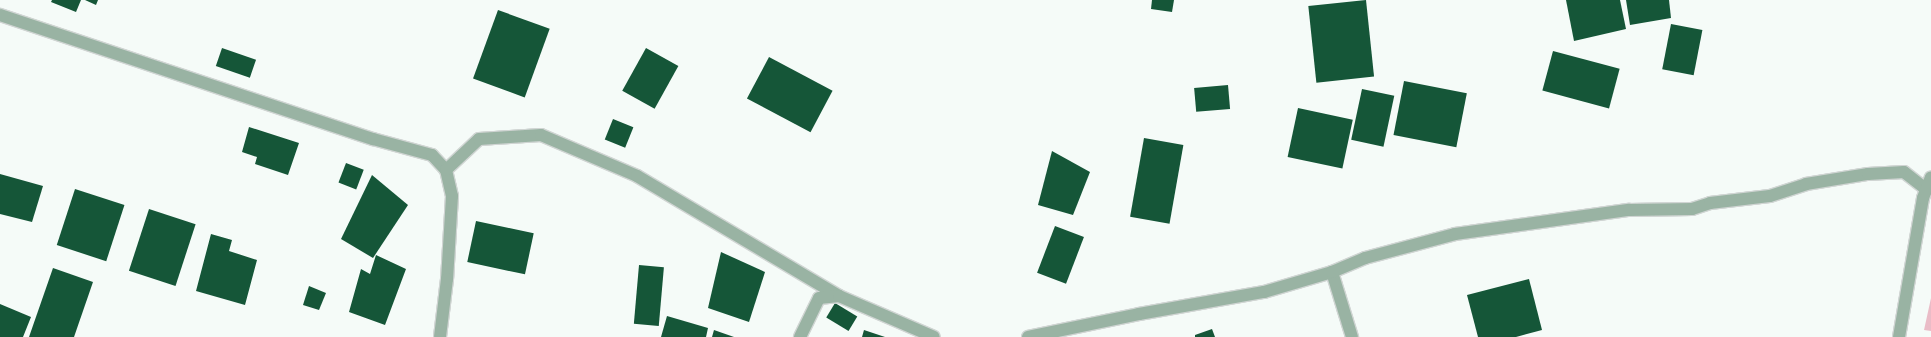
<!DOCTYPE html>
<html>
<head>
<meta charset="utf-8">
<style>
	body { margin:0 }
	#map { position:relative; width:1931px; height:337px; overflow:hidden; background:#f5fbf8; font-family:Helvetica,sans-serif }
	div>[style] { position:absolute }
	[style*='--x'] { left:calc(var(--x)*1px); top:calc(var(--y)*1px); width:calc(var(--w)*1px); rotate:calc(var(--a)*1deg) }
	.green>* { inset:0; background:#eabcc7 }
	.building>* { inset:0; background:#155638; transform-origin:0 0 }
	.roads { filter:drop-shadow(1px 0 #d0d5d3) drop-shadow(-1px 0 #d0d5d3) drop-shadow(0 1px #d0d5d3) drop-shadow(0 -1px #d0d5d3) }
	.minor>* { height:12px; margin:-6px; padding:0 6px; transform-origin:6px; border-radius:6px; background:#99b3a3 }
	span { translate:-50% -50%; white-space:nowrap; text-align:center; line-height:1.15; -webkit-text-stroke:4px #fff; paint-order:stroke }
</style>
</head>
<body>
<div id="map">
	<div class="green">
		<i style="clip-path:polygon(1931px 298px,1931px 331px,1924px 330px)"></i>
	</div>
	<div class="building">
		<i style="clip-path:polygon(52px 0,81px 0,76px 12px,51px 2px)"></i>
		<i style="clip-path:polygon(85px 0,98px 0,96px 5px)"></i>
		<i style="clip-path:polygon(1152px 0,1174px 0,1172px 12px,1151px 9px)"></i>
		<i style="left:1366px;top:0;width:77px;height:58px;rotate:84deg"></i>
		<i style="clip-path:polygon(1566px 0,1620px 0,1626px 29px,1574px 41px)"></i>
		<i style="clip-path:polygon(1626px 0,1669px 0,1671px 18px,1630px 25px)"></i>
		<i style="left:498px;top:10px;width:55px;height:73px;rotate:20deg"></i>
		<i style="left:1671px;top:24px;width:32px;height:46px;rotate:11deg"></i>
		<i style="left:222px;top:48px;width:36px;height:19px;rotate:19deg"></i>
		<i style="left:646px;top:48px;width:37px;height:49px;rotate:29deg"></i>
		<i style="left:1553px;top:51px;width:69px;height:41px;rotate:15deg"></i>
		<i style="left:769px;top:57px;width:72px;height:47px;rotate:28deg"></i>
		<i style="left:1404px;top:81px;width:64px;height:55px;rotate:11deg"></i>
		<i style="left:1228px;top:85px;width:24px;height:34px;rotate:85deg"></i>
		<i style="left:1362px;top:89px;width:33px;height:52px;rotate:12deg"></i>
		<i style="left:1298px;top:108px;width:56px;height:50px;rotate:12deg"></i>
		<i style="left:613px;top:119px;width:22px;height:22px;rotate:22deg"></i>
		<i style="clip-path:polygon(249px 127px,299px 143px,288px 175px,255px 164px,257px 157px,242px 152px)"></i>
		<i style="left:1144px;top:138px;width:40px;height:80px;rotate:10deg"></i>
		<i style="clip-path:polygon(1052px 151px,1090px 172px,1073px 215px,1038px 205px)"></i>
		<i style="left:346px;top:163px;width:19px;height:21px;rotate:21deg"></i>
		<i style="clip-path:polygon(0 174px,43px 186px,32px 222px,0 214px)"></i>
		<i style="clip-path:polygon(372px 175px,408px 205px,373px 258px,341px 239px)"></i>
		<i style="left:75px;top:189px;width:52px;height:59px;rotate:18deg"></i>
		<i style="left:149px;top:209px;width:49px;height:65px;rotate:18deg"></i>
		<i style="left:476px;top:221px;width:59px;height:42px;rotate:12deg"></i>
		<i style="left:1055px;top:226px;width:31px;height:50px;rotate:21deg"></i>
		<i style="clip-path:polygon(211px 234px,232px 240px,229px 251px,257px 260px,245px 305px,196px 291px)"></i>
		<i style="clip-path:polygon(721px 252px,765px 272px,749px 322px,708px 308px)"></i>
		<i style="clip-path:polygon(376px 255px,406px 269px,385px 325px,349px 312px,361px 269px,370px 274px)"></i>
		<i style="left:639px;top:265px;width:25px;height:59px;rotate:5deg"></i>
		<i style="clip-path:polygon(53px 268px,93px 282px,74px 337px,29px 337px)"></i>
		<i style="clip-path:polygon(1529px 279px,1542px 330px,1516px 337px,1478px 337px,1467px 295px)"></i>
		<i style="clip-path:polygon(309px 286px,326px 293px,319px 310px,303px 305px)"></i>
		<i style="left:835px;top:303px;width:26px;height:17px;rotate:31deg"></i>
		<i style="clip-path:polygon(0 304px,31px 317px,23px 337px,0 337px)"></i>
		<i style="clip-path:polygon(667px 316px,708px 328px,706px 337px,661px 337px)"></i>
		<i style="clip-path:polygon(1212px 329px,1215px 337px,1195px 337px,1195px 335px)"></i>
		<i style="clip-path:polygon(714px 330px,734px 337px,712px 337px)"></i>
		<i style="clip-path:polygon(864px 330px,885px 337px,862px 337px)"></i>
	</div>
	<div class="roads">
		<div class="minor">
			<i style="--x:0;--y:15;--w:393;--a:18.4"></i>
			<i style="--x:373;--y:139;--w:61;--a:15.2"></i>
			<i style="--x:432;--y:155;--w:21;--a:47"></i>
			<i style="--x:446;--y:170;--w:27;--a:77"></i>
			<i style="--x:452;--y:196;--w:83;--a:93.4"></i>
			<i style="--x:447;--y:279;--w:58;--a:96.9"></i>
			<i style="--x:446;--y:170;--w:45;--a:-43.2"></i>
			<i style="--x:479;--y:139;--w:62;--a:-3.7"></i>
			<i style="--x:541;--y:135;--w:104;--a:23.1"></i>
			<i style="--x:637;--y:176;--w:235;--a:30.7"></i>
			<i style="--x:1332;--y:272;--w:68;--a:72.9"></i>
			<i style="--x:800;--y:337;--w:43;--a:-64"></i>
			<i style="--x:819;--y:298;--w:20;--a:-6"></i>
			<i style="--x:839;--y:296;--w:103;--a:23.3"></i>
			<i style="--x:1028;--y:337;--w:113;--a:-11.7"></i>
			<i style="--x:1139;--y:314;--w:127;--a:-10"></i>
			<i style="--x:1264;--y:292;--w:71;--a:-16.4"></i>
			<i style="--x:1332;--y:272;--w:36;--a:-23"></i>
			<i style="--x:1365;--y:258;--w:93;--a:-14.9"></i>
			<i style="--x:1455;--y:234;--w:176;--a:-7.9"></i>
			<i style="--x:1629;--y:210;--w:63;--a:-0.9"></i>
			<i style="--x:1692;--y:209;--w:19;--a:-18"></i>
			<i style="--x:1710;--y:203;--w:60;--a:-6.7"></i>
			<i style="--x:1770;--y:196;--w:38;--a:-18"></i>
			<i style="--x:1806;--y:184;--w:63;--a:-9.2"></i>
			<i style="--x:1868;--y:174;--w:36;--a:-3"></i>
			<i style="--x:1904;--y:172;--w:29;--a:38"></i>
			<i style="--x:1899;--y:337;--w:141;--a:-80.2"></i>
			<i style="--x:1923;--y:198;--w:22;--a:-69"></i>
		</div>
	</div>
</div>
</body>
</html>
